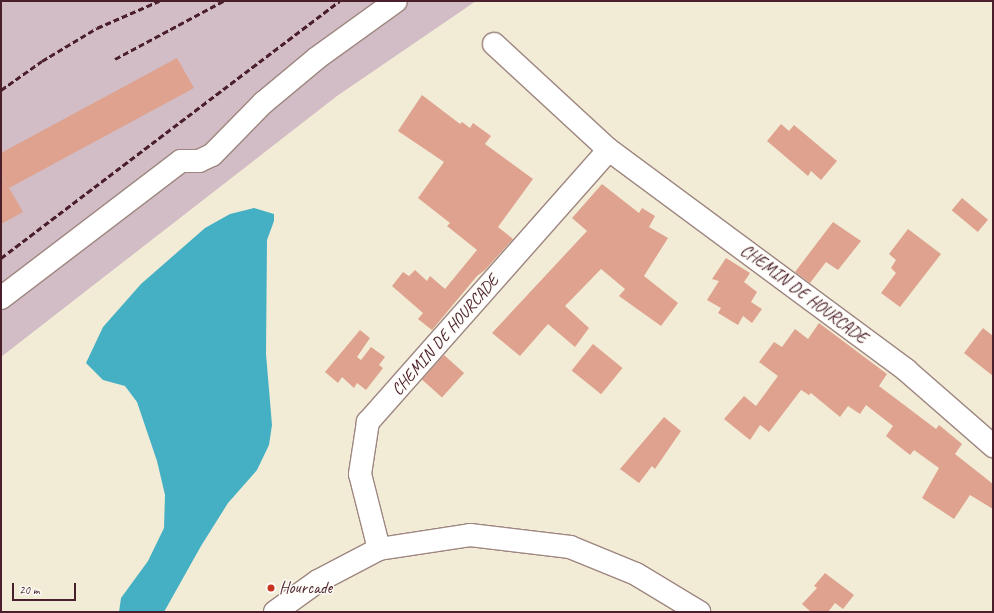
<!DOCTYPE html>
<html>
<head>
<meta charset="utf-8">
<style>
	body { margin:0 }
	#map { position:relative; width:994px; height:613px; overflow:hidden; background:#f2ecd6; font-family:Caveat,sans-serif }
	div>[style] { position:absolute }
	[style*='--x'] { left:calc(var(--x)*1px); top:calc(var(--y)*1px); width:calc(var(--w)*1px); rotate:calc(var(--a)*1deg) }
	.industrial>* { inset:0; background:#d2bdc6 }
	.water>* { inset:0; background:#45afc4 }
	.building>* { inset:0; background:#dea28e; transform-origin:0 0 }
	.roads { filter:drop-shadow(1px 0 #9e8680) drop-shadow(-1px 0 #9e8680) drop-shadow(0 1px #9e8680) drop-shadow(0 -1px #9e8680) }
	.minor>* { height:22px; margin:-11px; padding:0 11px; transform-origin:11px; border-radius:11px; background:#fff }
	.rail>* { height:3px; margin-top:-1.5px; transform-origin:0; background:repeating-linear-gradient(90deg,#4a1f2b 0 6px,transparent 0 9px) }
	.dots>* { width:11px; height:11px; translate:-50% -50%; box-sizing:border-box; border:2px solid #fdfcf7; border-radius:50% }
	span { translate:-50% -50%; white-space:nowrap; text-align:center; line-height:1.15; -webkit-text-stroke:3px #fdfcf7; paint-order:stroke }
	.street-label { font-size:17px; color:#4a1f2b }
	.poi-label { font-size:17px; color:#4a1f2b }
	.left { translate:0 -50%; text-align:left }
	.frame { position:absolute; inset:0; border:2px solid #4a1f2b; pointer-events:none }
	.scale { position:absolute; left:12px; top:583px; width:64px; height:18px; box-sizing:border-box; border:2px solid #4a1f2b; border-top:0; padding-left:5px; font-size:12px; line-height:14px; white-space:nowrap; color:#4a1f2b; -webkit-text-stroke:3px #fdfcf7; paint-order:stroke }
</style>
</head>
<body>
<div id="map">
	<div class="industrial">
		<i style="clip-path:polygon(1px 1px,476px 1px,337px 96px,1px 357px)"></i>
	</div>
	<div class="water">
		<i style="clip-path:polygon(254px 208px,274px 214px,274px 221px,267px 240px,266px 354px,272px 425px,269px 445px,257px 470px,228px 503px,201px 546px,164px 612px,119px 612px,121px 598px,148px 561px,164px 528px,165px 495px,157px 461px,137px 402px,125px 386px,103px 380px,86px 363px,103px 327px,141px 284px,205px 228px,230px 214px)"></i>
	</div>
	<div class="building">
		<i style="clip-path:polygon(177px 58px,194px 88px,9px 188px,1px 173px,1px 153px)"></i>
		<i style="clip-path:polygon(422px 95px,460px 124px,462px 122px,470px 128px,473px 123px,491px 136px,485px 144px,533px 179px,498px 227px,513px 239px,485px 270px,477px 276px,432px 330px,418px 319px,423px 313px,392px 286px,403px 272px,409px 276px,415px 270px,427px 281px,430px 276px,445px 289px,477px 250px,447px 226px,450px 223px,418px 198px,444px 162px,398px 131px)"></i>
		<i style="clip-path:polygon(781px 124px,789px 131px,794px 125px,837px 161px,821px 180px,811px 171px,808px 176px,767px 141px)"></i>
		<i style="clip-path:polygon(1px 174px,23px 212px,1px 224px)"></i>
		<i style="clip-path:polygon(602px 184px,639px 213px,642px 208px,655px 216px,649px 227px,668px 238px,644px 276px,678px 303px,661px 326px,619px 296px,625px 289px,601px 269px,565px 306px,589px 328px,575px 347px,548px 324px,520px 356px,492px 333px,587px 231px,572px 218px)"></i>
		<i style="left:962px;top:198px;width:34px;height:16px;rotate:40deg"></i>
		<i style="clip-path:polygon(833px 222px,861px 241px,838px 270px,826px 262px,810px 283px,795px 272px)"></i>
		<i style="clip-path:polygon(908px 229px,941px 254px,900px 307px,881px 293px,896px 273px,891px 268px,896px 260px,889px 254px)"></i>
		<i style="clip-path:polygon(726px 258px,750px 273px,744px 282px,757px 292px,751px 302px,762px 309px,752px 323px,743px 316px,738px 325px,718px 313px,721px 308px,707px 300px,719px 281px,712px 279px)"></i>
		<i style="clip-path:polygon(819px 323px,887px 374px,879px 386px,936px 429px,939px 425px,962px 444px,955px 454px,993px 484px,993px 509px,970px 495px,954px 519px,922px 498px,939px 468px,914px 450px,910px 455px,886px 436px,893px 426px,866px 405px,860px 414px,848px 406px,840px 417px,811px 393px,809px 395px,801px 390px,769px 432px,760px 425px,750px 440px,724px 419px,744px 396px,756px 406px,778px 376px,759px 362px,774px 342px,782px 347px,795px 329px,808px 339px)"></i>
		<i style="clip-path:polygon(983px 328px,993px 336px,993px 376px,964px 353px)"></i>
		<i style="clip-path:polygon(360px 330px,370px 338px,357px 357px,361px 360px,371px 347px,385px 357px,379px 365px,383px 368px,366px 390px,357px 383px,354px 388px,342px 377px,338px 383px,325px 372px)"></i>
		<i style="left:593px;top:344px;width:38px;height:34px;rotate:39deg"></i>
		<i style="left:444px;top:355px;width:27px;height:33px;rotate:42deg"></i>
		<i style="clip-path:polygon(664px 417px,681px 431px,655px 469px,652px 466px,639px 483px,620px 469px)"></i>
		<i style="clip-path:polygon(825px 573px,854px 595px,843px 609px,835px 603px,828px 612px,811px 612px,802px 604px,817px 588px,814px 586px)"></i>
	</div>
	<div class="roads">
		<div class="minor">
			<i style="--x:494;--y:44;--w:156;--a:42.7"></i>
			<i style="--x:609;--y:150;--w:370;--a:36.5"></i>
			<i style="--x:906;--y:370;--w:116;--a:41.1"></i>
			<i style="--x:1;--y:298;--w:226;--a:-37.3"></i>
			<i style="--x:181;--y:161;--w:18;--a:0"></i>
			<i style="--x:199;--y:161;--w:14;--a:-25"></i>
			<i style="--x:212;--y:155;--w:73;--a:-45.6"></i>
			<i style="--x:263;--y:103;--w:70;--a:-39.8"></i>
			<i style="--x:317;--y:58;--w:97;--a:-35.8"></i>
			<i style="--x:379;--y:549;--w:77;--a:-104.2"></i>
			<i style="--x:360;--y:474;--w:53;--a:-81.3"></i>
			<i style="--x:368;--y:422;--w:363;--a:-48.5"></i>
			<i style="--x:275;--y:612;--w:53;--a:-35.8"></i>
			<i style="--x:318;--y:581;--w:69;--a:-27.7"></i>
			<i style="--x:379;--y:549;--w:92;--a:-8.7"></i>
			<i style="--x:470;--y:535;--w:101;--a:6.8"></i>
			<i style="--x:570;--y:547;--w:71;--a:22.2"></i>
			<i style="--x:636;--y:574;--w:74;--a:31.1"></i>
		</div>
	</div>
	<div class="rail">
		<i style="--x:115;--y:59;--w:123;--a:-28.2"></i>
		<i style="--x:1;--y:90;--w:50;--a:-35.3"></i>
		<i style="--x:42;--y:61;--w:64;--a:-31"></i>
		<i style="--x:97;--y:28;--w:68;--a:-23.5"></i>
		<i style="--x:1;--y:258;--w:425;--a:-37.2"></i>
	</div>
	<div class="dots">
		<i style="left:271px;top:588px;background:#c8321e"></i>
	</div>
	<div class="street-label">
		<span style="left:804px;top:294px;rotate:37deg">CHEMIN DE HOURCADE</span>
		<span style="left:445px;top:335px;rotate:-49deg">CHEMIN DE HOURCADE</span>
	</div>
	<div class="poi-label">
		<span class="left" style="left:279px;top:588px">Hourcade</span>
	</div>
	<div class="frame"></div>
	<div class="scale">20 m</div>
</div>
</body>
</html>
